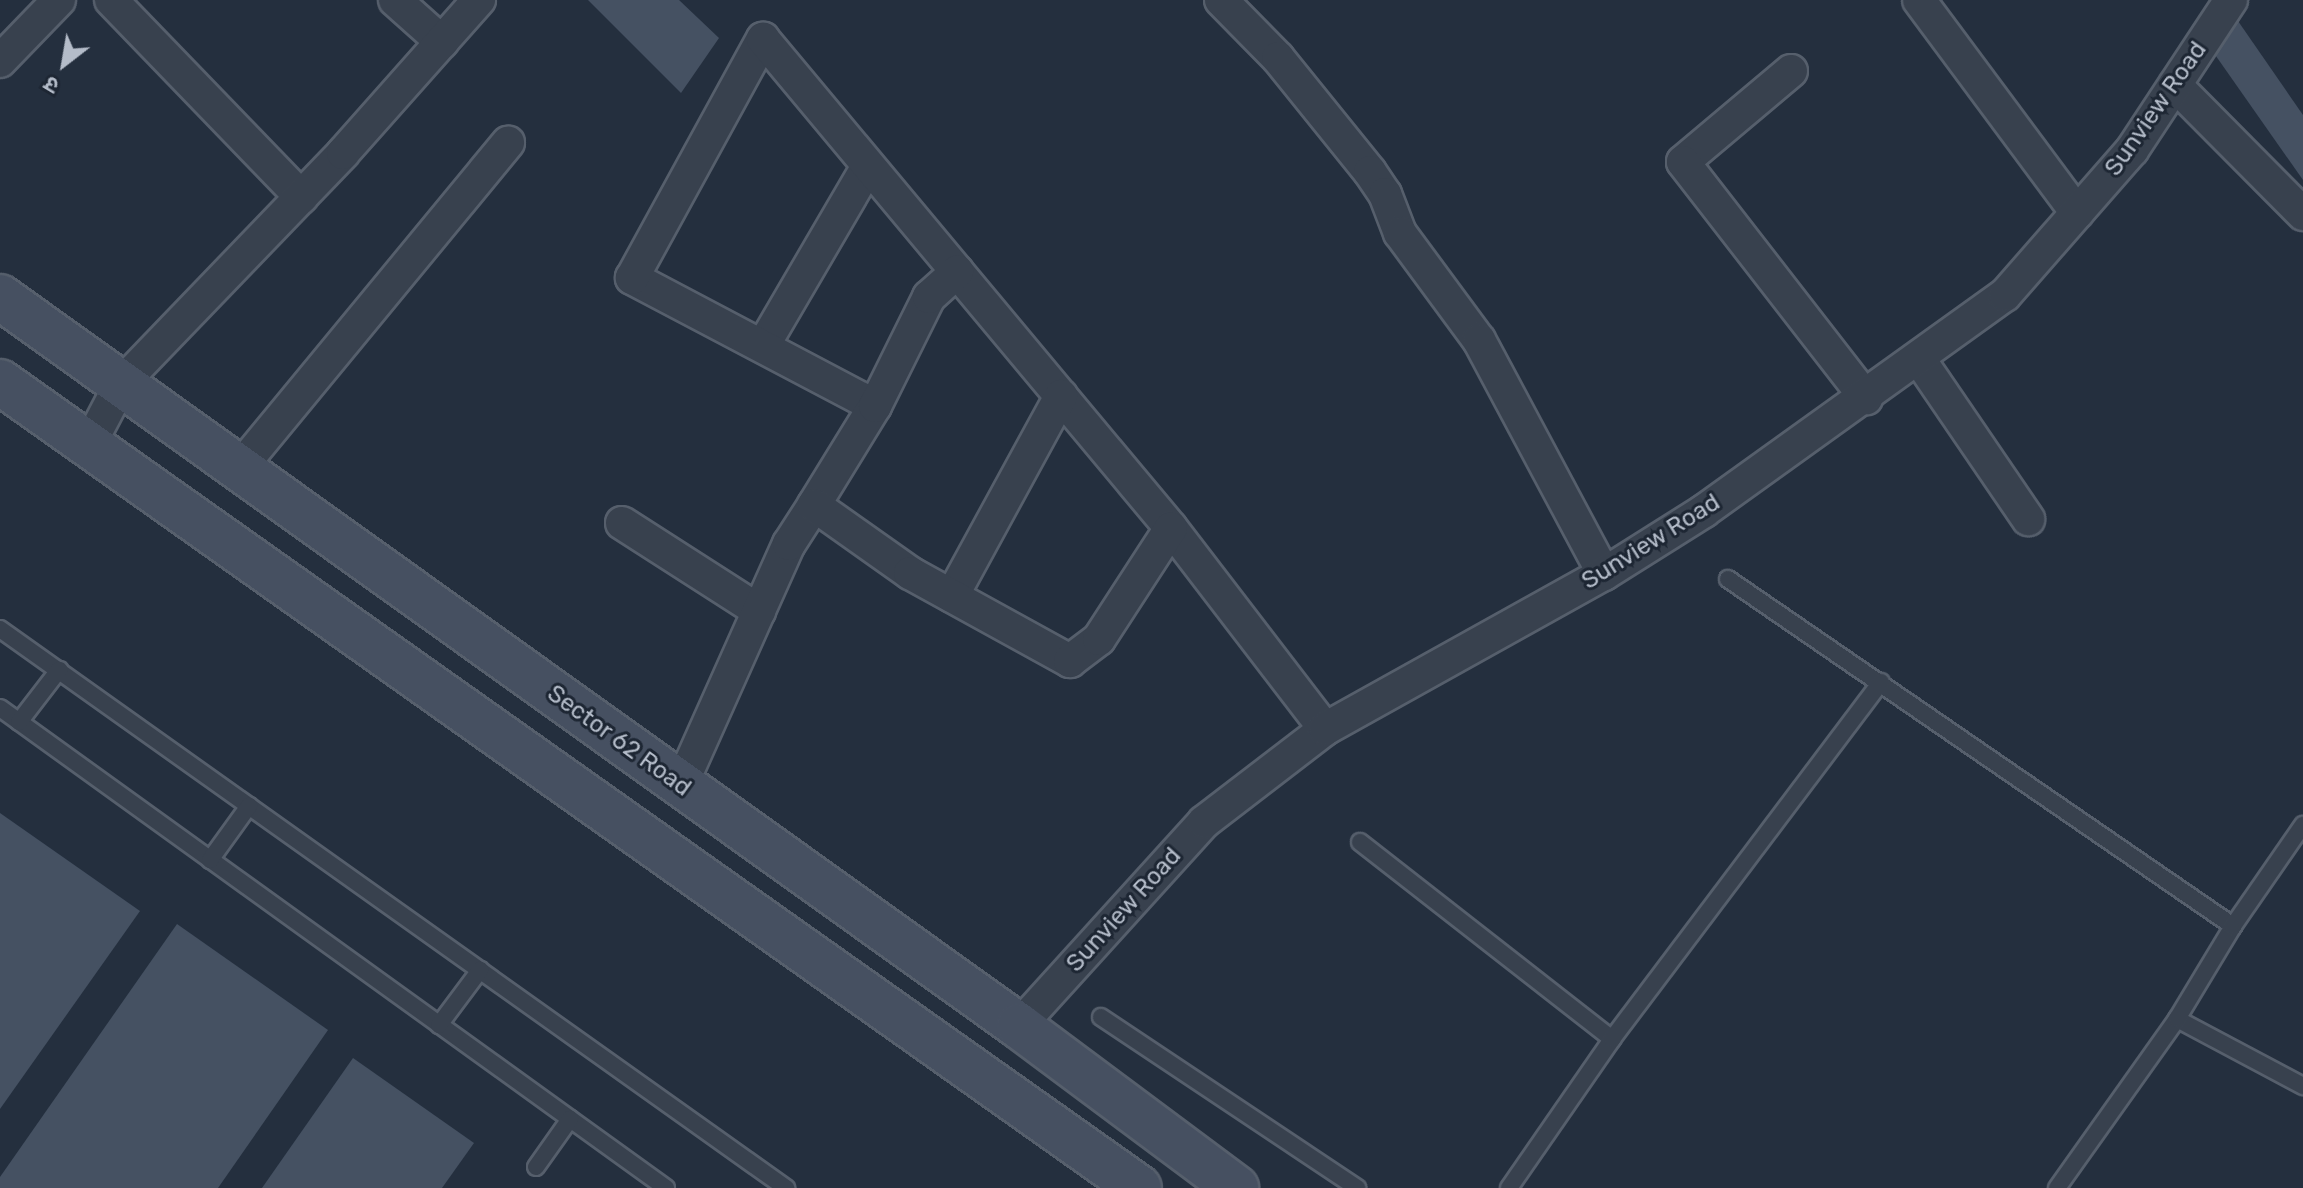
<!DOCTYPE html>
<html>
<head>
<meta charset="utf-8">
<style>
	body { margin:0 }
	#map { position:relative; width:2303px; height:1188px; overflow:hidden; background:#242f3e; font-family:Rubik,"Noto Sans Devanagari",sans-serif }
	div>[style] { position:absolute }
	[style*='--x'] { left:calc(var(--x)*1px); top:calc(var(--y)*1px); width:calc(var(--w)*1px); rotate:calc(var(--a)*1deg) }
	.building>* { inset:0; background:#455162 }
	.roads { filter:drop-shadow(2px 0 #565f6c) drop-shadow(-2px 0 #565f6c) drop-shadow(0 2px #565f6c) drop-shadow(0 -2px #565f6c) }
	.lane>* { height:16px; margin:-8px; padding:0 8px; transform-origin:8px; border-radius:8px; background:#38414e }
	.street>* { height:32px; margin:-16px; padding:0 16px; transform-origin:16px; border-radius:16px; background:#38414e }
	.secondary>* { height:44px; margin:-22px; padding:0 22px; transform-origin:22px; border-radius:22px; background:#465061 }
	span { translate:-50% -50%; white-space:nowrap; text-align:center; line-height:1.15; -webkit-text-stroke:6px #1d2633; paint-order:stroke }
	.street-label { font-size:24px; color:#b4bcc9 }
	.north { position:absolute; left:24px; top:24px; width:80px; height:80px; -webkit-text-stroke:6px #1d2633; paint-order:stroke; rotate:211deg; font-size:22px; font-weight:700; line-height:32px; text-align:center; color:#b4bcc9 }
	.north::after { content:''; display:block; margin:auto; width:28px; height:36px; background:#b4bcc9; clip-path:polygon(50% 0,100% 100%,50% 72%,0 100%) }
</style>
</head>
<body>
<div id="map">
	<div class="building">
		<i style="clip-path:polygon(588px 0,679px 0,719px 38px,681px 93px)"></i>
		<i style="clip-path:polygon(2229px 8px,2303px 115px,2303px 180px,2197px 29px)"></i>
		<i style="clip-path:polygon(0 813px,140px 911px,0 1109px)"></i>
		<i style="clip-path:polygon(177px 924px,328px 1030px,218px 1188px,0 1188px,0 1177px)"></i>
		<i style="clip-path:polygon(353px 1058px,474px 1143px,442px 1188px,262px 1188px)"></i>
	</div>
	<div class="roads">
		<div class="lane">
			<i style="--x:1728;--y:579;--w:613;--a:34.49"></i>
			<i style="--x:0;--y:629;--w:965;--a:35.42"></i>
			<i style="--x:0;--y:708;--w:821;--a:35.78"></i>
			<i style="--x:19;--y:722;--w:66;--a:-52.4"></i>
			<i style="--x:1360;--y:842;--w:320;--a:38"></i>
			<i style="--x:210;--y:860;--w:67;--a:-54.2"></i>
			<i style="--x:1101;--y:1017;--w:308;--a:33.7"></i>
			<i style="--x:2177;--y:1019;--w:143;--a:28"></i>
			<i style="--x:439;--y:1025;--w:69;--a:-53.3"></i>
			<i style="--x:536;--y:1167;--w:59;--a:-54.7"></i>
			<i style="--x:1509;--y:1188;--w:181;--a:-55.3"></i>
			<i style="--x:1612;--y:1039;--w:447;--a:-53"></i>
			<i style="--x:2057;--y:1188;--w:207;--a:-54.6"></i>
			<i style="--x:2177;--y:1019;--w:109;--a:-58.9"></i>
			<i style="--x:2233;--y:926;--w:123;--a:-55.3"></i>
		</div>
		<div class="street">
			<i style="--x:111;--y:0;--w:274;--a:46"></i>
			<i style="--x:395;--y:0;--w:63;--a:41.8"></i>
			<i style="--x:1221;--y:0;--w:81;--a:45.5"></i>
			<i style="--x:1278;--y:58;--w:146;--a:51.1"></i>
			<i style="--x:1370;--y:172;--w:27;--a:56"></i>
			<i style="--x:1385;--y:194;--w:42;--a:69"></i>
			<i style="--x:1400;--y:233;--w:133;--a:53.6"></i>
			<i style="--x:1479;--y:340;--w:265;--a:61.9"></i>
			<i style="--x:1919;--y:0;--w:265;--a:53.4"></i>
			<i style="--x:0;--y:61;--w:85;--a:-46"></i>
			<i style="--x:1791;--y:71;--w:141;--a:139.9"></i>
			<i style="--x:1683;--y:162;--w:299;--a:52.2"></i>
			<i style="--x:2175;--y:85;--w:182;--a:45.2"></i>
			<i style="--x:763;--y:346;--w:208;--a:-59.7"></i>
			<i style="--x:1919;--y:359;--w:194;--a:55.7"></i>
			<i style="--x:875;--y:406;--w:275;--a:-152.2"></i>
			<i style="--x:632;--y:278;--w:273;--a:-61.3"></i>
			<i style="--x:763;--y:39;--w:637;--a:50.16"></i>
			<i style="--x:1171;--y:528;--w:253;--a:52.5"></i>
			<i style="--x:89;--y:445;--w:69;--a:-62.3"></i>
			<i style="--x:121;--y:384;--w:320;--a:-46.1"></i>
			<i style="--x:343;--y:153;--w:205;--a:-48.4"></i>
			<i style="--x:239;--y:469;--w:423;--a:-50.5"></i>
			<i style="--x:814;--y:505;--w:116;--a:-58.4"></i>
			<i style="--x:875;--y:406;--w:122;--a:-63.6"></i>
			<i style="--x:929;--y:297;--w:38;--a:-42"></i>
			<i style="--x:622;--y:523;--w:163;--a:32.7"></i>
			<i style="--x:952;--y:596;--w:228;--a:-61.4"></i>
			<i style="--x:681;--y:785;--w:264;--a:-65.9"></i>
			<i style="--x:789;--y:544;--w:46;--a:-57.3"></i>
			<i style="--x:814;--y:505;--w:118;--a:35.3"></i>
			<i style="--x:910;--y:573;--w:183;--a:28.8"></i>
			<i style="--x:1070;--y:661;--w:36;--a:-37"></i>
			<i style="--x:1099;--y:639;--w:132;--a:-57"></i>
			<i style="--x:1019;--y:1026;--w:275;--a:-47.8"></i>
			<i style="--x:1204;--y:822;--w:153;--a:-37.5"></i>
			<i style="--x:1325;--y:729;--w:319;--a:-29.1"></i>
			<i style="--x:1604;--y:574;--w:118;--a:-32.2"></i>
			<i style="--x:1704;--y:511;--w:370;--a:-35.7"></i>
			<i style="--x:2005;--y:295;--w:193;--a:-48.8"></i>
			<i style="--x:2132;--y:150;--w:180;--a:-56.6"></i>
		</div>
		<div class="secondary">
			<i style="--x:0;--y:297;--w:1253;--a:35.58"></i>
			<i style="--x:1019;--y:1026;--w:271;--a:36.7"></i>
			<i style="--x:0;--y:382;--w:1395;--a:35.28"></i>
		</div>
	</div>
	<div class="street-label">
		<span style="left:2156px;top:109px;rotate:-55deg">Sunview Road</span>
		<span style="left:1651px;top:542px;rotate:-32deg">Sunview Road</span>
		<span style="left:619px;top:741px;rotate:36deg">Sector 62 Road</span>
		<span style="left:1124px;top:910px;rotate:-48deg">Sunview Road</span>
	</div>
	<div class="north">उ</div>
</div>
</body>
</html>
